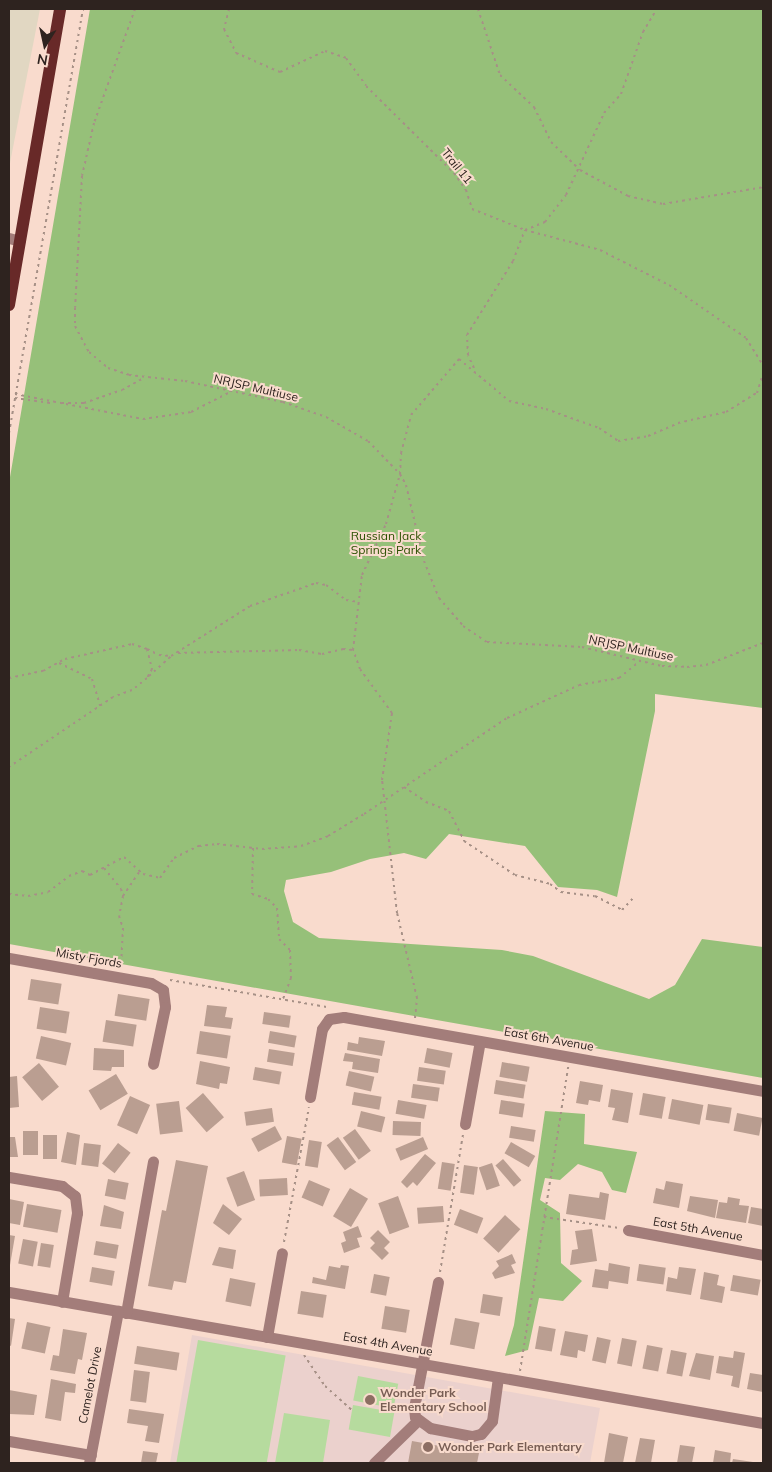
<!DOCTYPE html>
<html>
<head>
<meta charset="utf-8">
<style>
	body { margin:0 }
	#map { position:relative; width:772px; height:1472px; overflow:hidden; background:#f9dbcd; font-family:Mulish,sans-serif }
	div>[style] { position:absolute }
	[style*='--x'] { left:calc(var(--x)*1px); top:calc(var(--y)*1px); width:calc(var(--w)*1px); rotate:calc(var(--a)*1deg) }
	.education>* { inset:0; background:#ebd1cd }
	.medical>* { inset:0; background:#e1d7c2 }
	.green>* { inset:0; background:#b6db9e; transform-origin:0 0 }
	.forest>* { inset:0; background:#96c079 }
	.building>* { inset:0; background:#ba9e91; transform-origin:0 0 }
	.path>* { height:2px; margin-top:-1px; transform-origin:0; background:repeating-linear-gradient(90deg,#a69086 0 2.5px,transparent 0 6.5px) }
	.minor>* { height:11px; margin:-5.5px; padding:0 5.5px; transform-origin:5.5px; border-radius:5.5px; background:#a37d7a }
	.major>* { height:12px; margin:-6px; padding:0 6px; transform-origin:6px; border-radius:6px; background:#682928 }
	.dots>* { width:14px; height:14px; translate:-50% -50%; box-sizing:border-box; border:2px solid #f9dbcd; border-radius:50% }
	span { translate:-50% -50%; white-space:nowrap; text-align:center; line-height:1.15; -webkit-text-stroke:4px #f9dbcd; paint-order:stroke }
	.street-label { font-size:12px; color:#2e231f }
	.park-label { font-size:12px; color:#2b5001 }
	.education-label { font-size:12px; color:#785e54; font-weight:700 }
	.left { translate:0 -50%; text-align:left }
	.frame { position:absolute; inset:0; border:10px solid #2e231f; pointer-events:none }
	.north { position:absolute; left:20px; top:20px; width:50px; height:50px; -webkit-text-stroke:4px #f9dbcd; paint-order:stroke; rotate:190deg; font-size:14px; font-weight:700; line-height:20px; text-align:center; color:#2e231f }
	.north::after { content:''; display:block; margin:auto; width:18px; height:22px; background:#2e231f; clip-path:polygon(50% 0,100% 100%,50% 72%,0 100%) }
</style>
</head>
<body>
<div id="map">
	<div class="education">
		<i style="clip-path:polygon(192px 1335px,600px 1408px,590px 1463px,170px 1463px)"></i>
	</div>
	<div class="medical">
		<i style="clip-path:polygon(9px 9px,40px 9px,9px 168px)"></i>
	</div>
	<div class="green">
		<i style="left:198px;top:1340px;width:89px;height:125px;rotate:10deg"></i>
		<i style="left:358px;top:1376px;width:41px;height:25px;rotate:11deg"></i>
		<i style="left:353px;top:1405px;width:42px;height:25px;rotate:10deg"></i>
		<i style="clip-path:polygon(284px 1413px,330px 1420px,323px 1463px,275px 1463px)"></i>
	</div>
	<div class="forest">
		<i style="clip-path:polygon(90px 9px,763px 9px,763px 708px,655px 694px,655px 711px,617px 897px,597px 890px,558px 887px,525px 846px,449px 834px,426px 859px,404px 853px,370px 859px,331px 872px,286px 880px,284px 891px,293px 922px,319px 938px,502px 950px,533px 956px,649px 999px,675px 985px,702px 939px,763px 947px,763px 1078px,9px 944px,9px 483px)"></i>
		<i style="clip-path:polygon(545px 1111px,585px 1114px,584px 1144px,637px 1152px,626px 1193px,612px 1190px,602px 1172px,578px 1164px,560px 1180px,545px 1178px,540px 1200px,560px 1213px,561px 1263px,582px 1281px,563px 1301px,539px 1298px,528px 1350px,505px 1356px,514px 1325px)"></i>
	</div>
	<div class="building">
		<i style="left:31px;top:979px;width:31px;height:21px;rotate:9deg"></i>
		<i style="left:118px;top:994px;width:32px;height:22px;rotate:9deg"></i>
		<i style="clip-path:polygon(207px 1005px,227px 1007px,225px 1017px,233px 1018px,231px 1029px,204px 1026px)"></i>
		<i style="left:40px;top:1007px;width:30px;height:22px;rotate:9deg"></i>
		<i style="left:264px;top:1012px;width:27px;height:12px;rotate:8deg"></i>
		<i style="left:106px;top:1020px;width:31px;height:22px;rotate:9deg"></i>
		<i style="left:200px;top:1031px;width:31px;height:23px;rotate:9deg"></i>
		<i style="left:270px;top:1031px;width:27px;height:12px;rotate:10deg"></i>
		<i style="left:41px;top:1036px;width:31px;height:23px;rotate:13deg"></i>
		<i style="clip-path:polygon(359px 1037px,385px 1041px,382px 1056px,347px 1050px,348px 1042px,358px 1044px)"></i>
		<i style="clip-path:polygon(94px 1048px,124px 1050px,124px 1067px,112px 1067px,111px 1071px,93px 1070px)"></i>
		<i style="left:427px;top:1048px;width:26px;height:15px;rotate:11deg"></i>
		<i style="left:269px;top:1049px;width:26px;height:13px;rotate:9deg"></i>
		<i style="clip-path:polygon(345px 1053px,380px 1059px,378px 1073px,352px 1069px,353px 1062px,343px 1061px)"></i>
		<i style="clip-path:polygon(200px 1061px,230px 1067px,227px 1084px,220px 1083px,219px 1089px,196px 1084px)"></i>
		<i style="left:502px;top:1062px;width:28px;height:15px;rotate:10deg"></i>
		<i style="left:39px;top:1063px;width:31px;height:22px;rotate:50deg"></i>
		<i style="left:255px;top:1067px;width:27px;height:13px;rotate:10deg"></i>
		<i style="left:419px;top:1067px;width:27px;height:14px;rotate:8deg"></i>
		<i style="left:349px;top:1071px;width:26px;height:15px;rotate:13deg"></i>
		<i style="left:116px;top:1074px;width:23px;height:32px;rotate:59deg"></i>
		<i style="clip-path:polygon(17px 1076px,19px 1107px,9px 1108px,9px 1077px)"></i>
		<i style="left:496px;top:1080px;width:30px;height:14px;rotate:9deg"></i>
		<i style="clip-path:polygon(580px 1081px,603px 1085px,600px 1102px,589px 1100px,588px 1105px,576px 1103px)"></i>
		<i style="left:413px;top:1084px;width:27px;height:14px;rotate:8deg"></i>
		<i style="clip-path:polygon(611px 1089px,633px 1093px,628px 1123px,612px 1120px,615px 1108px,608px 1107px)"></i>
		<i style="left:354px;top:1092px;width:28px;height:13px;rotate:10deg"></i>
		<i style="left:203px;top:1093px;width:32px;height:23px;rotate:49deg"></i>
		<i style="left:643px;top:1093px;width:23px;height:22px;rotate:10deg"></i>
		<i style="left:130px;top:1096px;width:22px;height:32px;rotate:24deg"></i>
		<i style="left:672px;top:1099px;width:32px;height:20px;rotate:11deg"></i>
		<i style="left:398px;top:1100px;width:29px;height:14px;rotate:10deg"></i>
		<i style="left:501px;top:1100px;width:24px;height:14px;rotate:9deg"></i>
		<i style="left:179px;top:1101px;width:31px;height:23px;rotate:83deg"></i>
		<i style="left:708px;top:1104px;width:24px;height:16px;rotate:9deg"></i>
		<i style="left:272px;top:1108px;width:14px;height:28px;rotate:82deg"></i>
		<i style="left:361px;top:1111px;width:25px;height:16px;rotate:14deg"></i>
		<i style="left:737px;top:1113px;width:26px;height:18px;rotate:11deg"></i>
		<i style="left:393px;top:1121px;width:28px;height:14px;rotate:2deg"></i>
		<i style="left:275px;top:1126px;width:15px;height:27px;rotate:62deg"></i>
		<i style="left:511px;top:1126px;width:25px;height:12px;rotate:9deg"></i>
		<i style="left:355px;top:1129px;width:27px;height:15px;rotate:54deg"></i>
		<i style="left:23px;top:1131px;width:15px;height:24px"></i>
		<i style="clip-path:polygon(67px 1132px,80px 1135px,76px 1165px,61px 1162px)"></i>
		<i style="left:43px;top:1135px;width:14px;height:24px"></i>
		<i style="left:287px;top:1136px;width:15px;height:27px;rotate:11deg"></i>
		<i style="clip-path:polygon(9px 1137px,15px 1137px,18px 1157px,9px 1157px)"></i>
		<i style="left:338px;top:1137px;width:31px;height:14px;rotate:54deg"></i>
		<i style="left:423px;top:1137px;width:13px;height:30px;rotate:67deg"></i>
		<i style="left:309px;top:1140px;width:13px;height:26px;rotate:9deg"></i>
		<i style="left:511px;top:1142px;width:28px;height:13px;rotate:30deg"></i>
		<i style="left:84px;top:1143px;width:17px;height:22px;rotate:7deg"></i>
		<i style="left:118px;top:1143px;width:16px;height:26px;rotate:38deg"></i>
		<i style="clip-path:polygon(425px 1154px,436px 1163px,417px 1186px,413px 1182px,407px 1188px,401px 1182px)"></i>
		<i style="left:503px;top:1159px;width:28px;height:10px;rotate:49deg"></i>
		<i style="clip-path:polygon(176px 1160px,208px 1166px,186px 1283px,174px 1281px,172px 1290px,148px 1286px,162px 1210px,166px 1211px)"></i>
		<i style="left:442px;top:1162px;width:13px;height:27px;rotate:9deg"></i>
		<i style="left:492px;top:1163px;width:24px;height:14px;rotate:71deg"></i>
		<i style="left:464px;top:1165px;width:14px;height:28px;rotate:8deg"></i>
		<i style="left:244px;top:1171px;width:31px;height:19px;rotate:69deg"></i>
		<i style="left:287px;top:1178px;width:17px;height:28px;rotate:87deg"></i>
		<i style="left:108px;top:1179px;width:21px;height:17px;rotate:11deg"></i>
		<i style="left:309px;top:1180px;width:23px;height:19px;rotate:23deg"></i>
		<i style="clip-path:polygon(666px 1181px,683px 1184px,679px 1208px,653px 1203px,656px 1188px,664px 1190px)"></i>
		<i style="left:350px;top:1188px;width:21px;height:33px;rotate:31deg"></i>
		<i style="clip-path:polygon(600px 1192px,609px 1194px,605px 1220px,566px 1214px,569px 1194px,599px 1198px)"></i>
		<i style="left:398px;top:1196px;width:33px;height:21px;rotate:70deg"></i>
		<i style="clip-path:polygon(690px 1196px,718px 1200px,715px 1218px,687px 1211px)"></i>
		<i style="clip-path:polygon(728px 1197px,740px 1199px,739px 1205px,749px 1206px,746px 1223px,716px 1218px,719px 1202px,727px 1203px)"></i>
		<i style="clip-path:polygon(9px 1199px,24px 1202px,20px 1225px,9px 1223px)"></i>
		<i style="left:27px;top:1204px;width:35px;height:23px;rotate:10deg"></i>
		<i style="clip-path:polygon(223px 1204px,242px 1219px,229px 1235px,213px 1223px)"></i>
		<i style="clip-path:polygon(104px 1205px,124px 1212px,121px 1229px,100px 1226px)"></i>
		<i style="left:443px;top:1206px;width:16px;height:26px;rotate:86deg"></i>
		<i style="clip-path:polygon(751px 1207px,763px 1209px,763px 1226px,748px 1223px)"></i>
		<i style="left:460px;top:1209px;width:25px;height:17px;rotate:21deg"></i>
		<i style="left:505px;top:1215px;width:21px;height:32px;rotate:43deg"></i>
		<i style="clip-path:polygon(358px 1226px,362px 1237px,357px 1238px,360px 1247px,344px 1253px,341px 1243px,346px 1241px,343px 1232px)"></i>
		<i style="clip-path:polygon(592px 1229px,597px 1261px,570px 1265px,572px 1250px,578px 1249px,575px 1231px)"></i>
		<i style="clip-path:polygon(378px 1230px,390px 1242px,384px 1248px,389px 1253px,382px 1260px,370px 1248px,375px 1243px,370px 1238px)"></i>
		<i style="clip-path:polygon(9px 1235px,15px 1236px,10px 1265px,9px 1265px)"></i>
		<i style="left:23px;top:1239px;width:15px;height:25px;rotate:11deg"></i>
		<i style="left:96px;top:1241px;width:23px;height:14px;rotate:10deg"></i>
		<i style="left:41px;top:1243px;width:13px;height:23px;rotate:9deg"></i>
		<i style="clip-path:polygon(219px 1247px,236px 1250px,233px 1269px,212px 1265px)"></i>
		<i style="clip-path:polygon(512px 1254px,516px 1263px,511px 1265px,515px 1273px,495px 1279px,492px 1273px,499px 1266px,496px 1261px)"></i>
		<i style="clip-path:polygon(609px 1263px,630px 1267px,628px 1284px,609px 1281px,608px 1289px,592px 1287px,595px 1269px,608px 1271px)"></i>
		<i style="left:639px;top:1264px;width:27px;height:17px;rotate:8deg"></i>
		<i style="clip-path:polygon(341px 1265px,349px 1266px,345px 1289px,312px 1283px,313px 1277px,326px 1280px,329px 1266px,340px 1268px)"></i>
		<i style="left:92px;top:1267px;width:23px;height:15px;rotate:10deg"></i>
		<i style="clip-path:polygon(679px 1267px,696px 1269px,691px 1295px,666px 1291px,668px 1277px,677px 1279px)"></i>
		<i style="clip-path:polygon(704px 1272px,719px 1275px,717px 1285px,725px 1287px,722px 1303px,700px 1299px)"></i>
		<i style="left:374px;top:1274px;width:16px;height:19px;rotate:11deg"></i>
		<i style="left:733px;top:1275px;width:28px;height:16px;rotate:10deg"></i>
		<i style="left:230px;top:1278px;width:26px;height:24px;rotate:11deg"></i>
		<i style="left:301px;top:1291px;width:26px;height:23px;rotate:9deg"></i>
		<i style="left:483px;top:1294px;width:20px;height:19px;rotate:9deg"></i>
		<i style="left:385px;top:1306px;width:25px;height:23px;rotate:9deg"></i>
		<i style="clip-path:polygon(9px 1318px,15px 1319px,11px 1346px,9px 1345px)"></i>
		<i style="left:455px;top:1318px;width:25px;height:27px;rotate:11deg"></i>
		<i style="left:27px;top:1322px;width:24px;height:27px;rotate:12deg"></i>
		<i style="left:539px;top:1326px;width:17px;height:23px;rotate:10deg"></i>
		<i style="clip-path:polygon(63px 1329px,87px 1333px,82px 1360px,78px 1359px,75px 1374px,50px 1370px,53px 1355px,59px 1356px)"></i>
		<i style="clip-path:polygon(565px 1331px,588px 1335px,585px 1352px,578px 1350px,577px 1358px,560px 1355px)"></i>
		<i style="left:597px;top:1337px;width:14px;height:24px;rotate:12deg"></i>
		<i style="left:622px;top:1338px;width:15px;height:26px;rotate:11deg"></i>
		<i style="left:647px;top:1345px;width:16px;height:24px;rotate:11deg"></i>
		<i style="left:137px;top:1346px;width:43px;height:18px;rotate:9deg"></i>
		<i style="left:671px;top:1350px;width:16px;height:24px;rotate:11deg"></i>
		<i style="clip-path:polygon(734px 1351px,745px 1353px,739px 1388px,731px 1386px,733px 1376px,716px 1373px,719px 1356px,733px 1358px)"></i>
		<i style="clip-path:polygon(696px 1353px,714px 1356px,710px 1380px,689px 1376px)"></i>
		<i style="left:134px;top:1370px;width:16px;height:31px;rotate:7deg"></i>
		<i style="clip-path:polygon(750px 1373px,763px 1375px,763px 1392px,747px 1389px)"></i>
		<i style="clip-path:polygon(51px 1379px,76px 1384px,75px 1393px,65px 1392px,61px 1421px,45px 1418px)"></i>
		<i style="clip-path:polygon(9px 1390px,37px 1395px,34px 1415px,9px 1414px)"></i>
		<i style="clip-path:polygon(129px 1409px,164px 1414px,159px 1443px,145px 1441px,148px 1426px,127px 1423px)"></i>
		<i style="clip-path:polygon(609px 1433px,628px 1437px,623px 1463px,604px 1463px)"></i>
		<i style="clip-path:polygon(640px 1438px,655px 1440px,651px 1463px,635px 1463px)"></i>
		<i style="clip-path:polygon(412px 1441px,479px 1453px,477px 1463px,408px 1463px)"></i>
		<i style="clip-path:polygon(680px 1445px,695px 1447px,692px 1463px,677px 1463px)"></i>
		<i style="clip-path:polygon(715px 1450px,731px 1453px,730px 1463px,713px 1463px)"></i>
		<i style="clip-path:polygon(143px 1451px,158px 1453px,156px 1463px,141px 1463px)"></i>
		<i style="clip-path:polygon(733px 1459px,753px 1462px,753px 1463px,732px 1463px)"></i>
	</div>
	<div class="path">
		<i style="--x:135;--y:9;--w:121;--a:109.8"></i>
		<i style="--x:94;--y:123;--w:54;--a:102.8"></i>
		<i style="--x:82;--y:176;--w:132;--a:93"></i>
		<i style="--x:75;--y:308;--w:18;--a:90"></i>
		<i style="--x:75;--y:326;--w:30;--a:62"></i>
		<i style="--x:89;--y:352;--w:25;--a:40"></i>
		<i style="--x:108;--y:368;--w:22;--a:18"></i>
		<i style="--x:129;--y:375;--w:56;--a:6.1"></i>
		<i style="--x:185;--y:381;--w:100;--a:12.1"></i>
		<i style="--x:283;--y:402;--w:46;--a:19.2"></i>
		<i style="--x:326;--y:417;--w:48;--a:29.7"></i>
		<i style="--x:368;--y:441;--w:46;--a:45.9"></i>
		<i style="--x:400;--y:474;--w:13;--a:61"></i>
		<i style="--x:406;--y:485;--w:78;--a:76.7"></i>
		<i style="--x:424;--y:561;--w:40;--a:68"></i>
		<i style="--x:439;--y:598;--w:37;--a:49"></i>
		<i style="--x:463;--y:626;--w:29;--a:34"></i>
		<i style="--x:487;--y:642;--w:95;--a:3"></i>
		<i style="--x:582;--y:647;--w:82;--a:13.4"></i>
		<i style="--x:662;--y:666;--w:25;--a:2"></i>
		<i style="--x:687;--y:667;--w:19;--a:-6"></i>
		<i style="--x:706;--y:665;--w:61;--a:-21.1"></i>
		<i style="--x:229;--y:9;--w:21;--a:104"></i>
		<i style="--x:224;--y:29;--w:27;--a:63"></i>
		<i style="--x:236;--y:53;--w:48;--a:23.4"></i>
		<i style="--x:280;--y:72;--w:50;--a:-25"></i>
		<i style="--x:325;--y:51;--w:22;--a:18"></i>
		<i style="--x:346;--y:58;--w:34;--a:54"></i>
		<i style="--x:366;--y:86;--w:124;--a:44.7"></i>
		<i style="--x:454;--y:173;--w:21;--a:55"></i>
		<i style="--x:466;--y:190;--w:20;--a:72"></i>
		<i style="--x:472;--y:209;--w:57;--a:21.6"></i>
		<i style="--x:525;--y:230;--w:78;--a:14.9"></i>
		<i style="--x:600;--y:250;--w:77;--a:26.9"></i>
		<i style="--x:669;--y:285;--w:93;--a:34.5"></i>
		<i style="--x:746;--y:338;--w:32;--a:58"></i>
		<i style="--x:478;--y:9;--w:70;--a:71.6"></i>
		<i style="--x:500;--y:75;--w:47;--a:43.3"></i>
		<i style="--x:534;--y:107;--w:39;--a:64"></i>
		<i style="--x:551;--y:142;--w:40;--a:44"></i>
		<i style="--x:580;--y:170;--w:55;--a:28.4"></i>
		<i style="--x:628;--y:196;--w:36;--a:13"></i>
		<i style="--x:663;--y:204;--w:101;--a:-9.6"></i>
		<i style="--x:474;--y:368;--w:14;--a:-115"></i>
		<i style="--x:468;--y:355;--w:20;--a:-93"></i>
		<i style="--x:467;--y:335;--w:87;--a:-58.1"></i>
		<i style="--x:513;--y:261;--w:33;--a:-69"></i>
		<i style="--x:525;--y:230;--w:22;--a:-22"></i>
		<i style="--x:545;--y:222;--w:34;--a:-52"></i>
		<i style="--x:566;--y:195;--w:90;--a:-65.1"></i>
		<i style="--x:604;--y:113;--w:25;--a:-48"></i>
		<i style="--x:621;--y:94;--w:66;--a:-70.5"></i>
		<i style="--x:643;--y:32;--w:27;--a:-59"></i>
		<i style="--x:15;--y:394;--w:130;--a:11.1"></i>
		<i style="--x:143;--y:419;--w:49;--a:-8.3"></i>
		<i style="--x:191;--y:412;--w:46;--a:-27.1"></i>
		<i style="--x:15;--y:398;--w:37;--a:8"></i>
		<i style="--x:62;--y:403;--w:22;--a:0"></i>
		<i style="--x:84;--y:403;--w:40;--a:-18.9"></i>
		<i style="--x:122;--y:390;--w:25;--a:-29"></i>
		<i style="--x:9;--y:433;--w:430;--a:-80.1"></i>
		<i style="--x:147;--y:649;--w:13;--a:27"></i>
		<i style="--x:159;--y:655;--w:12;--a:5"></i>
		<i style="--x:171;--y:656;--w:93;--a:-32.3"></i>
		<i style="--x:250;--y:606;--w:70;--a:-19.2"></i>
		<i style="--x:316;--y:583;--w:10;--a:11"></i>
		<i style="--x:326;--y:585;--w:25;--a:37"></i>
		<i style="--x:346;--y:600;--w:12;--a:9"></i>
		<i style="--x:178;--y:653;--w:121;--a:-1.4"></i>
		<i style="--x:299;--y:650;--w:23;--a:10"></i>
		<i style="--x:322;--y:654;--w:22;--a:-13"></i>
		<i style="--x:343;--y:649;--w:10;--a:6"></i>
		<i style="--x:59;--y:663;--w:37;--a:26"></i>
		<i style="--x:92;--y:679;--w:28;--a:73"></i>
		<i style="--x:149;--y:676;--w:30;--a:-42"></i>
		<i style="--x:9;--y:678;--w:35;--a:-12"></i>
		<i style="--x:43;--y:671;--w:25;--a:-29"></i>
		<i style="--x:65;--y:659;--w:69;--a:-12.6"></i>
		<i style="--x:132;--y:644;--w:16;--a:18"></i>
		<i style="--x:147;--y:649;--w:21;--a:76"></i>
		<i style="--x:152;--y:669;--w:10;--a:119"></i>
		<i style="--x:147;--y:678;--w:19;--a:141"></i>
		<i style="--x:132;--y:690;--w:20;--a:160"></i>
		<i style="--x:113;--y:697;--w:125;--a:146.1"></i>
		<i style="--x:404;--y:787;--w:27;--a:34"></i>
		<i style="--x:426;--y:802;--w:25;--a:21"></i>
		<i style="--x:449;--y:811;--w:34;--a:63"></i>
		<i style="--x:464;--y:841;--w:61;--a:33.7"></i>
		<i style="--x:515;--y:875;--w:36;--a:14"></i>
		<i style="--x:550;--y:884;--w:14;--a:36"></i>
		<i style="--x:561;--y:892;--w:34;--a:7"></i>
		<i style="--x:595;--y:896;--w:30;--a:27"></i>
		<i style="--x:622;--y:910;--w:19;--a:-47"></i>
		<i style="--x:253;--y:848;--w:46;--a:91.2"></i>
		<i style="--x:252;--y:894;--w:17;--a:17"></i>
		<i style="--x:268;--y:899;--w:13;--a:45"></i>
		<i style="--x:277;--y:908;--w:31;--a:86"></i>
		<i style="--x:279;--y:939;--w:16;--a:45"></i>
		<i style="--x:290;--y:950;--w:28;--a:88"></i>
		<i style="--x:291;--y:978;--w:22;--a:111"></i>
		<i style="--x:104;--y:868;--w:27;--a:51"></i>
		<i style="--x:121;--y:889;--w:7;--a:74"></i>
		<i style="--x:123;--y:896;--w:20;--a:101"></i>
		<i style="--x:119;--y:916;--w:13;--a:72"></i>
		<i style="--x:123;--y:928;--w:38;--a:93"></i>
		<i style="--x:9;--y:894;--w:19;--a:6"></i>
		<i style="--x:28;--y:896;--w:20;--a:-11"></i>
		<i style="--x:48;--y:892;--w:26;--a:-37"></i>
		<i style="--x:69;--y:876;--w:14;--a:-21"></i>
		<i style="--x:82;--y:871;--w:9;--a:27"></i>
		<i style="--x:90;--y:875;--w:38;--a:-28"></i>
		<i style="--x:124;--y:857;--w:25;--a:42"></i>
		<i style="--x:143;--y:874;--w:17;--a:13"></i>
		<i style="--x:160;--y:878;--w:24;--a:-55"></i>
		<i style="--x:174;--y:858;--w:28;--a:-26"></i>
		<i style="--x:199;--y:846;--w:18;--a:-6"></i>
		<i style="--x:217;--y:844;--w:45;--a:6.3"></i>
		<i style="--x:262;--y:849;--w:39;--a:-4"></i>
		<i style="--x:301;--y:846;--w:29;--a:-20"></i>
		<i style="--x:328;--y:836;--w:42;--a:-31.4"></i>
		<i style="--x:364;--y:814;--w:172;--a:-33.9"></i>
		<i style="--x:507;--y:718;--w:79;--a:-24.6"></i>
		<i style="--x:579;--y:685;--w:41;--a:-9.9"></i>
		<i style="--x:619;--y:678;--w:27;--a:-39"></i>
		<i style="--x:123;--y:896;--w:30;--a:-56"></i>
		<i style="--x:170;--y:980;--w:159;--a:9.8"></i>
		<i style="--x:415;--y:1018;--w:20;--a:-84"></i>
		<i style="--x:417;--y:998;--w:87;--a:-103.2"></i>
		<i style="--x:397;--y:913;--w:134;--a:-96.4"></i>
		<i style="--x:382;--y:780;--w:68;--a:-81.5"></i>
		<i style="--x:392;--y:713;--w:54;--a:-126"></i>
		<i style="--x:360;--y:669;--w:20;--a:-110"></i>
		<i style="--x:353;--y:650;--w:76;--a:-83.2"></i>
		<i style="--x:362;--y:575;--w:56;--a:-64.8"></i>
		<i style="--x:386;--y:524;--w:52;--a:-74.4"></i>
		<i style="--x:400;--y:474;--w:21;--a:-87"></i>
		<i style="--x:401;--y:453;--w:39;--a:-75"></i>
		<i style="--x:411;--y:415;--w:74;--a:-49.4"></i>
		<i style="--x:459;--y:359;--w:65;--a:40"></i>
		<i style="--x:509;--y:401;--w:38;--a:12"></i>
		<i style="--x:546;--y:409;--w:56;--a:19.7"></i>
		<i style="--x:599;--y:428;--w:23;--a:34"></i>
		<i style="--x:618;--y:441;--w:30;--a:-9"></i>
		<i style="--x:648;--y:436;--w:33;--a:-23"></i>
		<i style="--x:678;--y:423;--w:49;--a:-12.9"></i>
		<i style="--x:726;--y:412;--w:36;--a:-32"></i>
		<i style="--x:757;--y:393;--w:21;--a:-73"></i>
		<i style="--x:544;--y:1217;--w:76;--a:8.3"></i>
		<i style="--x:284;--y:1242;--w:137;--a:-79.5"></i>
		<i style="--x:440;--y:1272;--w:140;--a:-80.5"></i>
		<i style="--x:304;--y:1355;--w:37;--a:56"></i>
		<i style="--x:325;--y:1386;--w:36;--a:42"></i>
		<i style="--x:520;--y:1371;--w:308;--a:-81"></i>
	</div>
	<div class="minor">
		<i style="--x:9;--y:238;--w:11;--a:15"></i>
		<i style="--x:9;--y:958;--w:144;--a:10"></i>
		<i style="--x:151;--y:983;--w:14;--a:30"></i>
		<i style="--x:163;--y:990;--w:17;--a:83"></i>
		<i style="--x:165;--y:1007;--w:58;--a:101.9"></i>
		<i style="--x:310;--y:1097;--w:69;--a:-80"></i>
		<i style="--x:322;--y:1029;--w:12;--a:-55"></i>
		<i style="--x:329;--y:1019;--w:15;--a:-8"></i>
		<i style="--x:344;--y:1017;--w:425;--a:10"></i>
		<i style="--x:465;--y:1124;--w:84;--a:-79.8"></i>
		<i style="--x:9;--y:1177;--w:54;--a:9.6"></i>
		<i style="--x:62;--y:1186;--w:16;--a:38"></i>
		<i style="--x:75;--y:1196;--w:17;--a:83"></i>
		<i style="--x:77;--y:1213;--w:90;--a:99.6"></i>
		<i style="--x:628;--y:1230;--w:137;--a:10.5"></i>
		<i style="--x:438;--y:1282;--w:128;--a:100.8"></i>
		<i style="--x:414;--y:1408;--w:9;--a:84"></i>
		<i style="--x:415;--y:1417;--w:19;--a:36"></i>
		<i style="--x:430;--y:1428;--w:43;--a:10.8"></i>
		<i style="--x:472;--y:1436;--w:9;--a:-13"></i>
		<i style="--x:481;--y:1434;--w:17;--a:-50"></i>
		<i style="--x:492;--y:1421;--w:44;--a:-82.2"></i>
		<i style="--x:9;--y:1292;--w:765;--a:9.86"></i>
		<i style="--x:126;--y:1313;--w:154;--a:-79.9"></i>
		<i style="--x:267;--y:1337;--w:85;--a:-79.9"></i>
		<i style="--x:9;--y:1441;--w:83;--a:9.7"></i>
		<i style="--x:89;--y:1463;--w:155;--a:-79.2"></i>
		<i style="--x:374;--y:1463;--w:62;--a:-44.3"></i>
	</div>
	<div class="major">
		<i style="--x:9;--y:305;--w:300;--a:-80.2"></i>
	</div>
	<div class="dots">
		<i style="left:370px;top:1400px;background:#8d6e63"></i>
		<i style="left:428px;top:1447px;background:#8d6e63"></i>
	</div>
	<div class="street-label">
		<span style="left:457px;top:166px;rotate:51deg">Trail 11</span>
		<span style="left:256px;top:388px;rotate:13deg">NRJSP Multiuse</span>
		<span style="left:631px;top:648px;rotate:12deg">NRJSP Multiuse</span>
		<span style="left:89px;top:958px;rotate:10deg">Misty Fjords</span>
		<span style="left:549px;top:1039px;rotate:10deg">East 6th Avenue</span>
		<span style="left:698px;top:1229px;rotate:10deg">East 5th Avenue</span>
		<span style="left:388px;top:1344px;rotate:10deg">East 4th Avenue</span>
		<span style="left:90px;top:1385px;rotate:-79deg">Camelot Drive</span>
	</div>
	<div class="park-label">
		<span style="left:386px;top:543px">Russian Jack<br>Springs Park</span>
	</div>
	<div class="education-label">
		<span class="left" style="left:380px;top:1400px">Wonder Park<br>Elementary School</span>
		<span class="left" style="left:438px;top:1447px">Wonder Park Elementary</span>
	</div>
	<div class="frame"></div>
	<div class="north">N</div>
</div>
</body>
</html>
